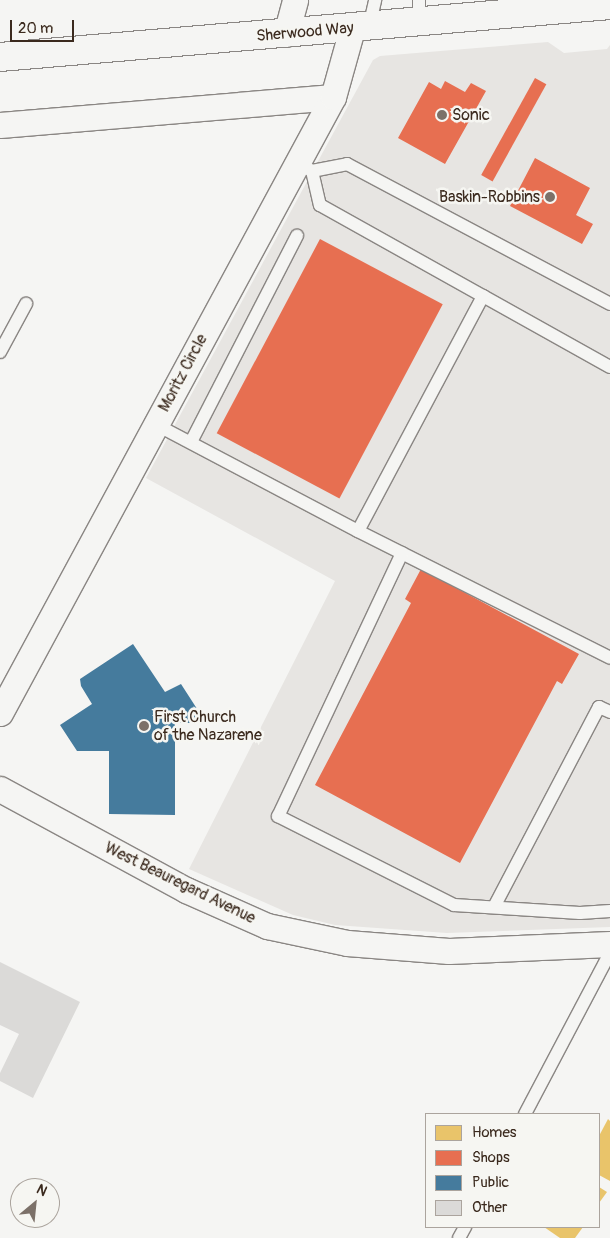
<!DOCTYPE html>
<html>
<head>
<meta charset="utf-8">
<style>
	body { margin:0 }
	#map { position:relative; width:610px; height:1238px; overflow:hidden; background:#f5f5f3; font-family:Pangolin,sans-serif }
	div>[style] { position:absolute }
	[style*='--x'] { left:calc(var(--x)*1px); top:calc(var(--y)*1px); width:calc(var(--w)*1px); rotate:calc(var(--a)*1deg) }
	.built>* { inset:0; background:#e7e5e2 }
	.homes>* { inset:0; background:#e9c46a }
	.shops>* { inset:0; background:#e76f51; transform-origin:0 0 }
	.public>* { inset:0; background:#457b9d }
	.building>* { inset:0; background:#dbdad8 }
	.roads { filter:drop-shadow(1px 0 #8a8683) drop-shadow(-1px 0 #8a8683) drop-shadow(0 1px #8a8683) drop-shadow(0 -1px #8a8683) }
	.service>* { height:12px; margin:-6px; padding:0 6px; transform-origin:6px; border-radius:6px; background:#f5f5f3 }
	.minor>* { height:25px; margin:-12.5px; padding:0 12.5px; transform-origin:12.5px; border-radius:12.5px; background:#f5f5f3 }
	.primary>* { height:28px; margin:-14px; padding:0 14px; transform-origin:14px; border-radius:14px; background:#f5f5f3 }
	.dots>* { width:14px; height:14px; translate:-50% -50%; box-sizing:border-box; border:2px solid #f6f6f2; border-radius:50% }
	span { translate:-50% -50%; white-space:nowrap; text-align:center; line-height:1.15; -webkit-text-stroke:5px #f6f6f2; paint-order:stroke }
	.street-label { font-size:16px; color:#3b2a1e }
	.poi-label { font-size:16px; color:#3b2a1e }
	.left { translate:0 -50%; text-align:left }
	.right { translate:-100% -50%; text-align:right }
	.legend { position:absolute; left:425px; top:1113px; width:175px; height:115px; box-sizing:border-box; background:#f6f6f2; border:1px solid #aba49d; margin:0; padding:6px 9px; list-style:none; font-size:15px; color:#3b2a1e }
	.legend li { display:flex; align-items:center; gap:10px; height:25px }
	.legend b { width:25px; border:1px solid #aba49d }
	.north { position:absolute; left:10px; top:1178px; width:50px; height:50px; box-sizing:border-box; background:#f6f6f2; border:1px solid #aba49d; border-radius:50%; rotate:28deg; font-size:14px; font-weight:700; line-height:20px; text-align:center; color:#3b2a1e }
	.north::after { content:''; display:block; margin:auto; width:18px; height:22px; background:#7c7169; clip-path:polygon(50% 0,100% 100%,50% 72%,0 100%) }
	.scale { position:absolute; left:10px; top:20px; width:64px; height:22px; box-sizing:border-box; border:2px solid #3b2a1e; border-top:0; padding-left:6px; font-size:15px; line-height:18px; white-space:nowrap; color:#3b2a1e; -webkit-text-stroke:4px #f6f6f2; paint-order:stroke }
</style>
</head>
<body>
<div id="map">
	<div class="built">
		<i style="clip-path:polygon(548px 42px,564px 53px,607px 49px,610px 45px,610px 927px,447px 933px,335px 925px,293px 915px,189px 869px,335px 581px,146px 478px,373px 60px,380px 56px)"></i>
	</div>
	<div class="homes">
		<i style="clip-path:polygon(608px 1119px,610px 1121px,610px 1181px,599px 1175px,599px 1136px)"></i>
		<i style="clip-path:polygon(599px 1187px,607px 1192px,599px 1203px)"></i>
		<i style="clip-path:polygon(544px 1227px,583px 1227px,575px 1238px,560px 1238px)"></i>
	</div>
	<div class="shops">
		<i style="left:535px;top:78px;width:13px;height:111px;rotate:29deg"></i>
		<i style="clip-path:polygon(445px 81px,465px 92px,471px 83px,486px 91px,445px 164px,398px 138px,429px 82px,441px 89px)"></i>
		<i style="clip-path:polygon(535px 158px,590px 188px,576px 215px,593px 224px,582px 244px,510px 206px)"></i>
		<i style="left:320px;top:239px;width:139px;height:220px;rotate:28deg"></i>
		<i style="clip-path:polygon(421px 569px,579px 654px,562px 684px,557px 681px,460px 863px,315px 785px,411px 603px,405px 599px)"></i>
	</div>
	<div class="public">
		<i style="clip-path:polygon(133px 644px,165px 692px,181px 684px,201px 715px,189px 723px,175px 723px,175px 815px,109px 814px,109px 751px,77px 751px,60px 725px,92px 704px,81px 686px,80px 679px)"></i>
	</div>
	<div class="building">
		<i style="clip-path:polygon(0 962px,80px 1002px,33px 1098px,0 1081px,0 1073px,19px 1034px,0 1025px)"></i>
	</div>
	<div class="roads">
		<div class="service">
			<i style="--x:419;--y:22;--w:22;--a:-90"></i>
			<i style="--x:369;--y:27;--w:28;--a:-77"></i>
			<i style="--x:305;--y:167;--w:8;--a:30"></i>
			<i style="--x:312;--y:171;--w:35;--a:77"></i>
			<i style="--x:320;--y:205;--w:187;--a:29.2"></i>
			<i style="--x:312;--y:171;--w:36;--a:-11"></i>
			<i style="--x:347;--y:164;--w:298;--a:28"></i>
			<i style="--x:0;--y:352;--w:55;--a:-61.6"></i>
			<i style="--x:610;--y:367;--w:145;--a:-150.8"></i>
			<i style="--x:483;--y:296;--w:266;--a:118"></i>
			<i style="--x:358;--y:531;--w:282;--a:26.7"></i>
			<i style="--x:155;--y:424;--w:229;--a:27.8"></i>
			<i style="--x:191;--y:442;--w:232;--a:-62.8"></i>
			<i style="--x:402;--y:553;--w:291;--a:115.2"></i>
			<i style="--x:278;--y:816;--w:197;--a:26.8"></i>
			<i style="--x:454;--y:905;--w:126;--a:3.6"></i>
			<i style="--x:580;--y:913;--w:30;--a:-4"></i>
			<i style="--x:494;--y:907;--w:226;--a:-62.3"></i>
			<i style="--x:599;--y:707;--w:12;--a:24"></i>
			<i style="--x:525;--y:1114;--w:182;--a:-62.2"></i>
			<i style="--x:459;--y:1238;--w:13;--a:-61"></i>
		</div>
		<div class="minor">
			<i style="--x:286;--y:34;--w:35;--a:-75"></i>
			<i style="--x:0;--y:125;--w:334;--a:-4.8"></i>
			<i style="--x:0;--y:713;--w:700;--a:-61.61"></i>
			<i style="--x:333;--y:97;--w:71;--a:-74.4"></i>
			<i style="--x:0;--y:789;--w:212;--a:28.5"></i>
			<i style="--x:186;--y:890;--w:89;--a:24"></i>
			<i style="--x:267;--y:926;--w:82;--a:12"></i>
			<i style="--x:347;--y:943;--w:102;--a:4.5"></i>
			<i style="--x:449;--y:951;--w:161;--a:-2.5"></i>
		</div>
		<div class="primary">
			<i style="--x:0;--y:57;--w:612;--a:-4.87"></i>
		</div>
	</div>
	<div class="dots">
		<i style="left:442px;top:115px;background:#7c7169"></i>
		<i style="left:550px;top:197px;background:#7c7169"></i>
		<i style="left:144px;top:726px;background:#7c7169"></i>
	</div>
	<div class="street-label">
		<span style="left:305px;top:32px;rotate:-5deg">Sherwood Way</span>
		<span style="left:183px;top:373px;rotate:-62deg">Moritz Circle</span>
		<span style="left:180px;top:883px;rotate:26deg">West Beauregard Avenue</span>
	</div>
	<div class="poi-label">
		<span class="left" style="left:452px;top:115px">Sonic</span>
		<span class="right" style="left:540px;top:197px">Baskin-Robbins</span>
		<span class="left" style="left:154px;top:726px">First Church<br>of the Nazarene</span>
	</div>
	<ul class="legend">
	<li><b style="height:14px;background:#e9c46a"></b>Homes</li>
	<li><b style="height:14px;background:#e76f51"></b>Shops</li>
	<li><b style="height:14px;background:#457b9d"></b>Public</li>
	<li><b style="height:14px;background:#dbdad8"></b>Other</li>
	</ul>
	<div class="north">N</div>
	<div class="scale">20 m</div>
</div>
</body>
</html>
